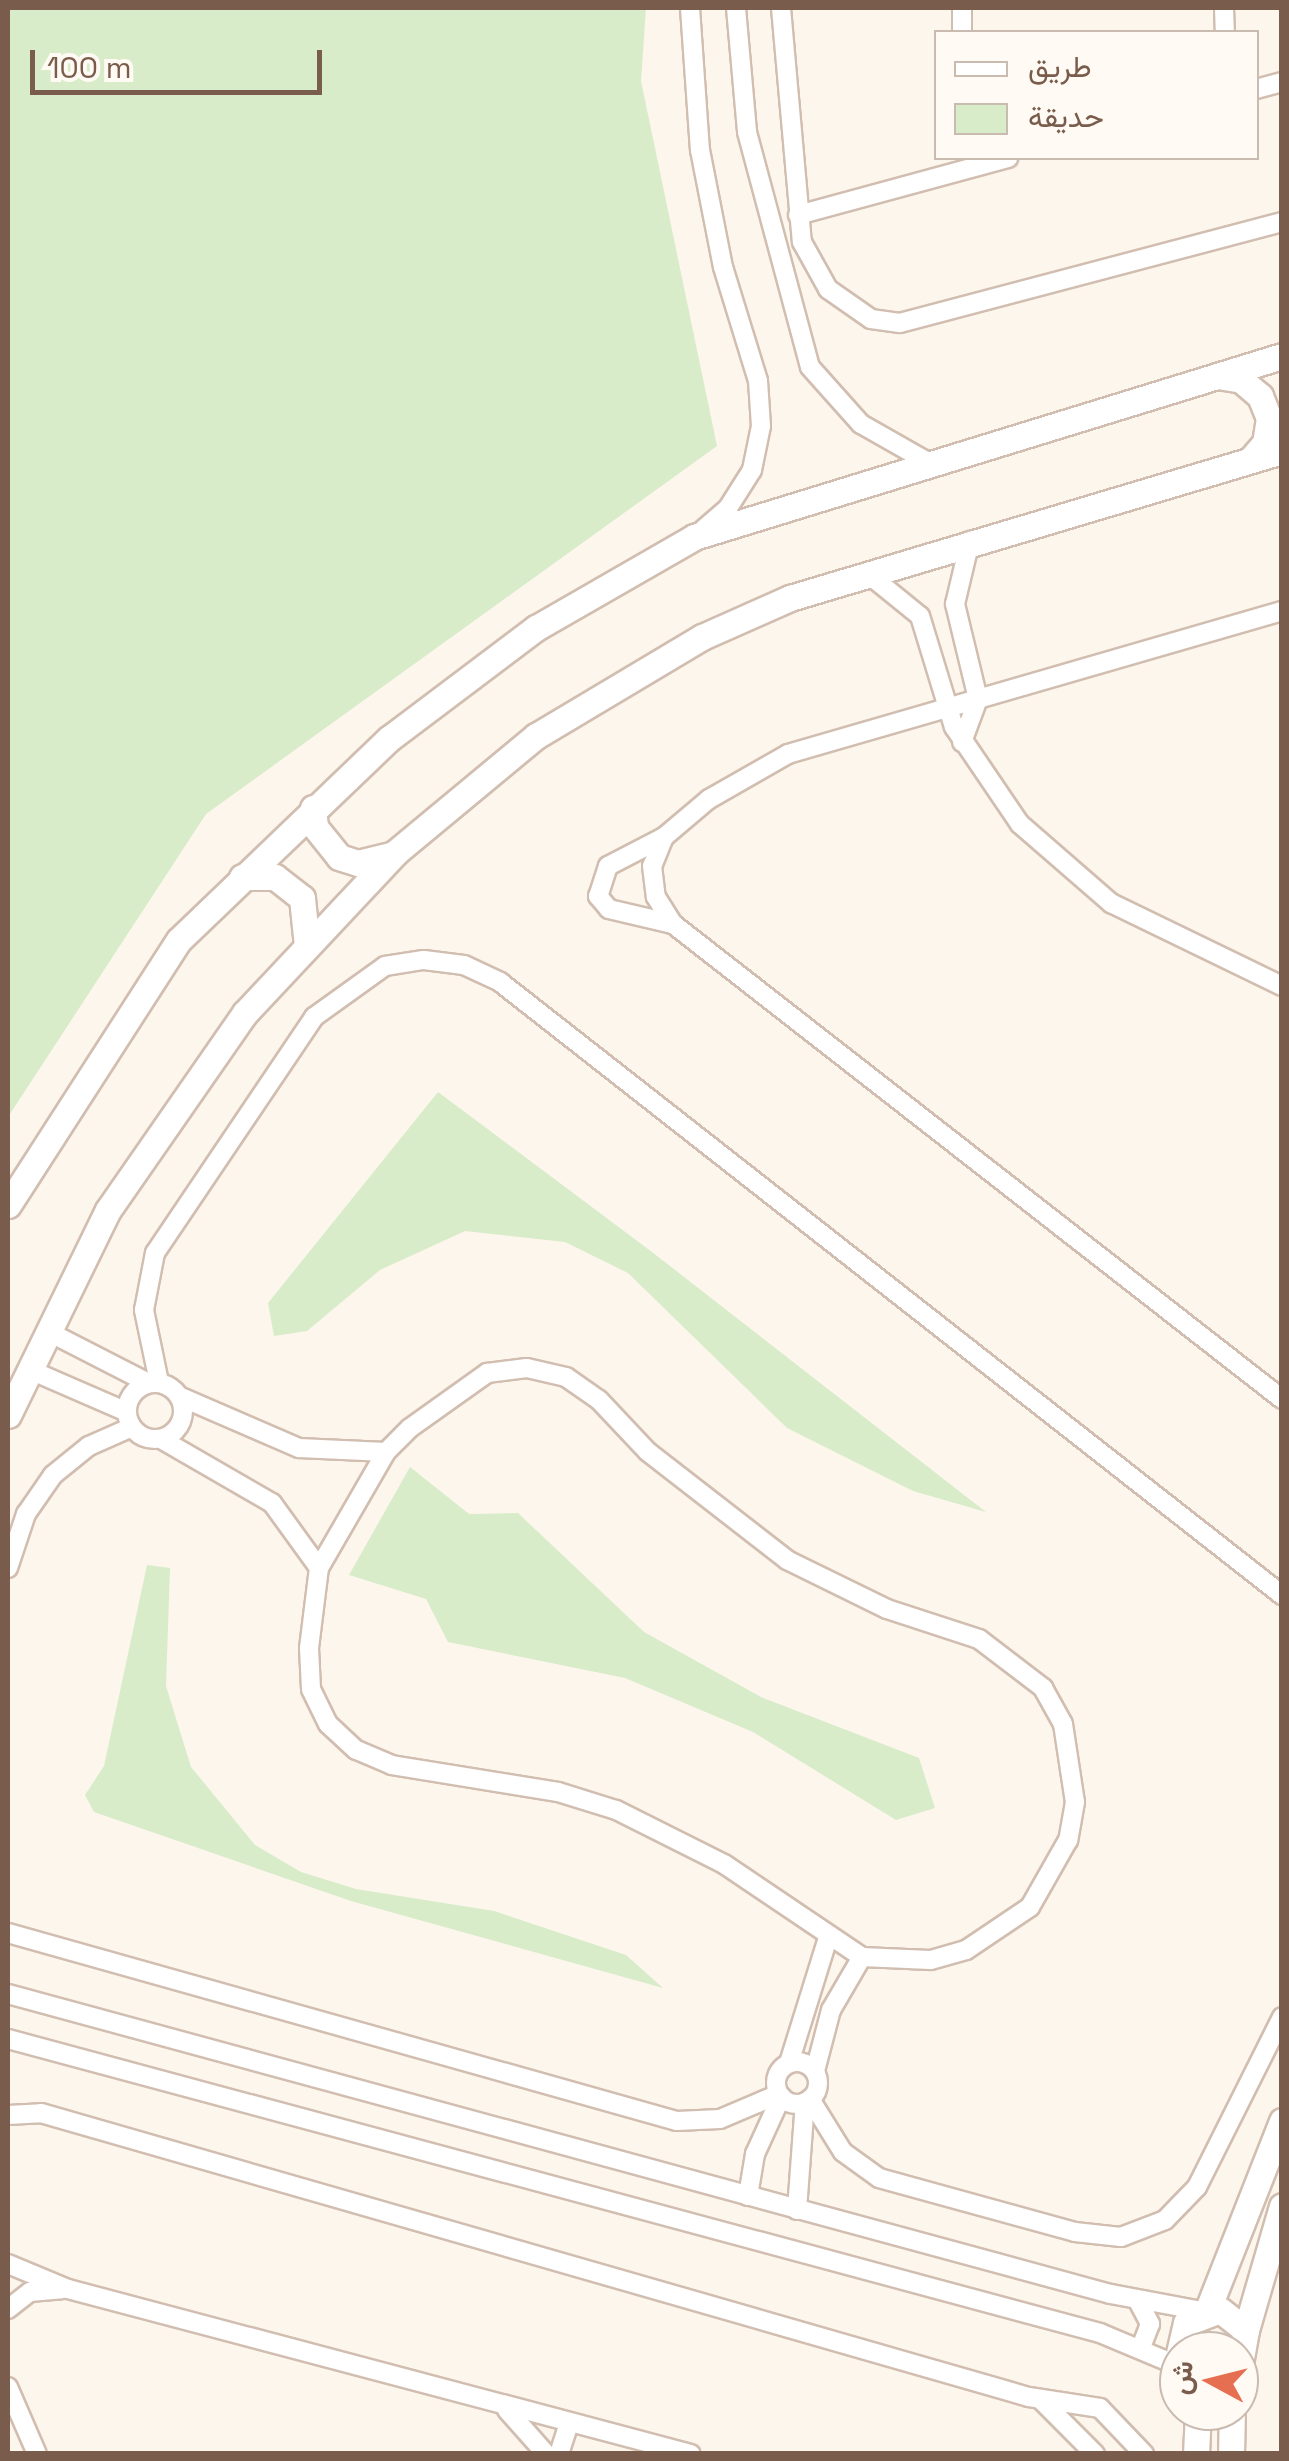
<!DOCTYPE html>
<html>
<head>
<meta charset="utf-8">
<style>
	body { margin:0 }
	#map { position:relative; width:1289px; height:2461px; overflow:hidden; background:#fdf6ec; font-family:"Space Grotesk",Vazirmatn,sans-serif }
	div>[style] { position:absolute }
	[style*='--x'] { left:calc(var(--x)*1px); top:calc(var(--y)*1px); width:calc(var(--w)*1px); rotate:calc(var(--a)*1deg) }
	.green>* { inset:0; background:#d8ecc9 }
	.roads { filter:drop-shadow(2px 0 #d1beb0) drop-shadow(-2px 0 #d1beb0) drop-shadow(0 2px #d1beb0) drop-shadow(0 -2px #d1beb0) }
	.street>* { height:18px; margin:-9px; padding:0 9px; transform-origin:9px; border-radius:9px; background:#fff }
	.street>.ring { margin:-9px; padding:0; box-sizing:content-box; background:none; border:18px solid #fff; border-radius:50% }
	.secondary>* { height:25px; margin:-12.5px; padding:0 12.5px; transform-origin:12.5px; border-radius:12.5px; background:#fff }
	span { translate:-50% -50%; white-space:nowrap; text-align:center; line-height:1.15; -webkit-text-stroke:9px #fffaf3; paint-order:stroke }
	.frame { position:absolute; inset:0; border:10px solid #7a5c4d; pointer-events:none }
	.legend { position:absolute; left:934px; top:30px; width:325px; height:130px; box-sizing:border-box; background:#fffaf3; border:2px solid #cabbb1; margin:0; padding:12px 18px; list-style:none; font-size:30px; color:#7a5c4d }
	.legend li { display:flex; align-items:center; gap:20px; height:50px }
	.legend b { width:50px; border:2px solid #cabbb1 }
	.north { position:absolute; left:1159px; top:2331px; width:100px; height:100px; box-sizing:border-box; background:#fffaf3; border:2px solid #cabbb1; border-radius:50%; rotate:277deg; font-size:28px; font-weight:700; line-height:40px; text-align:center; color:#7a5c4d }
	.north::after { content:''; display:block; margin:auto; width:35px; height:45px; background:#e76f51; clip-path:polygon(50% 0,100% 100%,50% 72%,0 100%) }
	.scale { position:absolute; left:30px; top:50px; width:292px; height:45px; box-sizing:border-box; border:5px solid #7a5c4d; border-top:0; padding-left:12px; font-size:30px; line-height:35px; white-space:nowrap; color:#7a5c4d; -webkit-text-stroke:8px #fffaf3; paint-order:stroke }
</style>
</head>
<body>
<div id="map">
	<div class="green">
		<i style="clip-path:polygon(8px 8px,646px 8px,641px 81px,717px 446px,206px 814px,8px 1117px)"></i>
		<i style="clip-path:polygon(438px 1092px,652px 1252px,986px 1512px,913px 1491px,787px 1428px,628px 1273px,565px 1242px,465px 1231px,380px 1270px,307px 1331px,274px 1336px,268px 1303px)"></i>
		<i style="clip-path:polygon(410px 1467px,469px 1514px,518px 1513px,644px 1632px,761px 1697px,919px 1758px,935px 1808px,896px 1820px,753px 1732px,625px 1678px,448px 1642px,426px 1599px,349px 1575px)"></i>
		<i style="clip-path:polygon(147px 1565px,170px 1568px,166px 1686px,191px 1767px,255px 1845px,301px 1872px,356px 1889px,494px 1911px,626px 1955px,663px 1988px,351px 1901px,94px 1812px,85px 1795px,104px 1766px)"></i>
	</div>
	<div class="roads">
		<div class="street">
			<i style="--x:690;--y:8;--w:142;--a:86"></i>
			<i style="--x:700;--y:150;--w:119;--a:78.9"></i>
			<i style="--x:723;--y:267;--w:119;--a:72.9"></i>
			<i style="--x:758;--y:381;--w:45;--a:86.2"></i>
			<i style="--x:761;--y:426;--w:45;--a:101.6"></i>
			<i style="--x:752;--y:470;--w:45;--a:122.3"></i>
			<i style="--x:728;--y:508;--w:33;--a:139"></i>
			<i style="--x:736;--y:8;--w:124;--a:84.9"></i>
			<i style="--x:747;--y:132;--w:243;--a:75"></i>
			<i style="--x:810;--y:367;--w:76;--a:48.2"></i>
			<i style="--x:861;--y:424;--w:77;--a:29.6"></i>
			<i style="--x:781;--y:8;--w:235;--a:84.9"></i>
			<i style="--x:802;--y:242;--w:54;--a:61"></i>
			<i style="--x:828;--y:289;--w:52;--a:34.9"></i>
			<i style="--x:871;--y:319;--w:29;--a:8"></i>
			<i style="--x:900;--y:323;--w:395;--a:-14.8"></i>
			<i style="--x:1224;--y:8;--w:24;--a:88"></i>
			<i style="--x:962;--y:32;--w:24;--a:-90"></i>
			<i style="--x:1256;--y:89;--w:27;--a:-15"></i>
			<i style="--x:798;--y:215;--w:218;--a:-15.2"></i>
			<i style="--x:867;--y:573;--w:68;--a:39.1"></i>
			<i style="--x:920;--y:616;--w:116;--a:73"></i>
			<i style="--x:954;--y:727;--w:117;--a:55.8"></i>
			<i style="--x:1020;--y:824;--w:121;--a:41"></i>
			<i style="--x:1111;--y:903;--w:190;--a:25.9"></i>
			<i style="--x:1282;--y:611;--w:514;--a:163.86"></i>
			<i style="--x:788;--y:754;--w:91;--a:150.3"></i>
			<i style="--x:709;--y:799;--w:59;--a:139.8"></i>
			<i style="--x:664;--y:837;--w:31;--a:112"></i>
			<i style="--x:652;--y:866;--w:31;--a:83"></i>
			<i style="--x:656;--y:897;--w:32;--a:58"></i>
			<i style="--x:673;--y:924;--w:772;--a:37.95"></i>
			<i style="--x:962;--y:742;--w:46;--a:-69.6"></i>
			<i style="--x:978;--y:699;--w:98;--a:-103.6"></i>
			<i style="--x:955;--y:604;--w:65;--a:-76.6"></i>
			<i style="--x:664;--y:837;--w:63;--a:152.6"></i>
			<i style="--x:608;--y:866;--w:32;--a:108"></i>
			<i style="--x:598;--y:896;--w:17;--a:50"></i>
			<i style="--x:609;--y:909;--w:66;--a:13.2"></i>
			<i style="--x:47;--y:1331;--w:114;--a:27.2"></i>
			<i style="--x:527;--y:1368;--w:40;--a:13"></i>
			<i style="--x:566;--y:1377;--w:40;--a:34.9"></i>
			<i style="--x:599;--y:1400;--w:71;--a:46.7"></i>
			<i style="--x:648;--y:1452;--w:176;--a:37.8"></i>
			<i style="--x:787;--y:1560;--w:111;--a:26.1"></i>
			<i style="--x:887;--y:1609;--w:97;--a:18.1"></i>
			<i style="--x:979;--y:1639;--w:81;--a:37.4"></i>
			<i style="--x:1043;--y:1688;--w:41;--a:60.9"></i>
			<i style="--x:1063;--y:1724;--w:79;--a:81.3"></i>
			<i style="--x:1075;--y:1802;--w:39;--a:100"></i>
			<i style="--x:1068;--y:1840;--w:77;--a:119.6"></i>
			<i style="--x:1030;--y:1907;--w:77;--a:146.1"></i>
			<i style="--x:966;--y:1950;--w:37;--a:164"></i>
			<i style="--x:930;--y:1960;--w:68;--a:-177.5"></i>
			<i style="--x:862;--y:1957;--w:166;--a:-146"></i>
			<i style="--x:724;--y:1864;--w:121;--a:-153.4"></i>
			<i style="--x:616;--y:1810;--w:61;--a:-162.8"></i>
			<i style="--x:558;--y:1792;--w:168;--a:-170.8"></i>
			<i style="--x:392;--y:1765;--w:39;--a:-157"></i>
			<i style="--x:356;--y:1750;--w:38;--a:-137"></i>
			<i style="--x:328;--y:1724;--w:39;--a:-116"></i>
			<i style="--x:311;--y:1689;--w:41;--a:-92.8"></i>
			<i style="--x:309;--y:1648;--w:81;--a:-82.9"></i>
			<i style="--x:319;--y:1568;--w:134;--a:-60"></i>
			<i style="--x:386;--y:1452;--w:34;--a:-45"></i>
			<i style="--x:410;--y:1428;--w:95;--a:-35.5"></i>
			<i style="--x:487;--y:1373;--w:40;--a:-7.1"></i>
			<i style="--x:28;--y:1369;--w:108;--a:23.5"></i>
			<i style="--x:159;--y:1382;--w:74;--a:-101.8"></i>
			<i style="--x:144;--y:1310;--w:58;--a:-79.1"></i>
			<i style="--x:155;--y:1253;--w:285;--a:-56"></i>
			<i style="--x:314;--y:1017;--w:87;--a:-35.7"></i>
			<i style="--x:385;--y:966;--w:39;--a:-9"></i>
			<i style="--x:424;--y:960;--w:40;--a:7.1"></i>
			<i style="--x:464;--y:965;--w:40;--a:25"></i>
			<i style="--x:500;--y:982;--w:994;--a:38.09"></i>
			<i class="ring" style="left:127px;top:1383px;width:38px;height:38px"></i>
			<i style="--x:181;--y:1397;--w:129;--a:23.4"></i>
			<i style="--x:299;--y:1448;--w:87;--a:2.6"></i>
			<i style="--x:161;--y:1439;--w:128;--a:30"></i>
			<i style="--x:272;--y:1503;--w:80;--a:54.1"></i>
			<i style="--x:8;--y:1568;--w:57;--a:-71.6"></i>
			<i style="--x:26;--y:1514;--w:47;--a:-55.3"></i>
			<i style="--x:53;--y:1475;--w:46;--a:-38.9"></i>
			<i style="--x:89;--y:1446;--w:47;--a:-23.8"></i>
			<i style="--x:8;--y:1933;--w:695;--a:15.7"></i>
			<i style="--x:677;--y:2121;--w:43;--a:-2.7"></i>
			<i style="--x:720;--y:2119;--w:64;--a:-23"></i>
			<i style="--x:8;--y:1994;--w:1143;--a:15.22"></i>
			<i style="--x:1111;--y:2294;--w:93;--a:10.6"></i>
			<i style="--x:8;--y:2039;--w:1131;--a:15.07"></i>
			<i style="--x:1100;--y:2333;--w:86;--a:22.7"></i>
			<i class="ring" style="left:776px;top:2062px;width:24px;height:24px"></i>
			<i style="--x:789;--y:2063;--w:131;--a:-72.7"></i>
			<i style="--x:815;--y:2071;--w:63;--a:-75.3"></i>
			<i style="--x:831;--y:2010;--w:61;--a:-59.7"></i>
			<i style="--x:810;--y:2099;--w:62;--a:58.1"></i>
			<i style="--x:843;--y:2152;--w:44;--a:35.8"></i>
			<i style="--x:879;--y:2178;--w:203;--a:15.4"></i>
			<i style="--x:1075;--y:2232;--w:46;--a:6.2"></i>
			<i style="--x:1121;--y:2237;--w:47;--a:-21.1"></i>
			<i style="--x:1165;--y:2220;--w:46;--a:-45.9"></i>
			<i style="--x:1197;--y:2187;--w:190;--a:-63.4"></i>
			<i style="--x:8;--y:2115;--w:33;--a:-3"></i>
			<i style="--x:41;--y:2113;--w:1028;--a:16.04"></i>
			<i style="--x:1029;--y:2397;--w:72;--a:8.8"></i>
			<i style="--x:1100;--y:2408;--w:64;--a:46.3"></i>
			<i style="--x:748;--y:2196;--w:43;--a:-80.5"></i>
			<i style="--x:755;--y:2154;--w:63;--a:-65.5"></i>
			<i style="--x:797;--y:2210;--w:108;--a:-85.8"></i>
			<i style="--x:8;--y:2264;--w:65;--a:22.6"></i>
			<i style="--x:68;--y:2289;--w:644;--a:14.83"></i>
			<i style="--x:1138;--y:2301;--w:26;--a:62"></i>
			<i style="--x:1150;--y:2324;--w:26;--a:111"></i>
			<i style="--x:8;--y:2309;--w:28;--a:-38"></i>
			<i style="--x:30;--y:2292;--w:32;--a:-5"></i>
			<i style="--x:8;--y:2387;--w:73;--a:66.6"></i>
			<i style="--x:1042;--y:2401;--w:75;--a:45"></i>
			<i style="--x:507;--y:2410;--w:59;--a:48.4"></i>
			<i style="--x:559;--y:2454;--w:33;--a:-72"></i>
		</div>
		<div class="secondary">
			<i style="--x:1217;--y:376;--w:24;--a:9"></i>
			<i style="--x:1241;--y:380;--w:25;--a:40"></i>
			<i style="--x:1260;--y:396;--w:24;--a:68"></i>
			<i style="--x:1269;--y:418;--w:25;--a:99"></i>
			<i style="--x:1265;--y:443;--w:23;--a:131"></i>
			<i style="--x:313;--y:808;--w:19;--a:84"></i>
			<i style="--x:315;--y:827;--w:38;--a:51"></i>
			<i style="--x:339;--y:857;--w:20;--a:18"></i>
			<i style="--x:358;--y:863;--w:36;--a:-14"></i>
			<i style="--x:242;--y:877;--w:33;--a:0"></i>
			<i style="--x:275;--y:877;--w:34;--a:38"></i>
			<i style="--x:302;--y:898;--w:48;--a:84.1"></i>
			<i style="--x:8;--y:1205;--w:315;--a:-57.2"></i>
			<i style="--x:179;--y:940;--w:292;--a:-43.8"></i>
			<i style="--x:390;--y:738;--w:183;--a:-37"></i>
			<i style="--x:536;--y:628;--w:182;--a:-29.9"></i>
			<i style="--x:694;--y:537;--w:615;--a:-17.11"></i>
			<i style="--x:8;--y:1415;--w:228;--a:-64"></i>
			<i style="--x:108;--y:1210;--w:240;--a:-55.2"></i>
			<i style="--x:245;--y:1013;--w:219;--a:-46.8"></i>
			<i style="--x:395;--y:853;--w:183;--a:-39.7"></i>
			<i style="--x:536;--y:736;--w:193;--a:-30.8"></i>
			<i style="--x:702;--y:637;--w:96;--a:-23.9"></i>
			<i style="--x:790;--y:598;--w:513;--a:-16.64"></i>
			<i style="--x:1208;--y:2309;--w:202;--a:-68.5"></i>
			<i style="--x:1246;--y:2330;--w:129;--a:-73.8"></i>
			<i style="--x:1179;--y:2353;--w:31;--a:-77"></i>
			<i style="--x:1186;--y:2323;--w:36;--a:-21"></i>
			<i style="--x:1220;--y:2310;--w:33;--a:38"></i>
			<i style="--x:1246;--y:2330;--w:39;--a:100"></i>
			<i style="--x:1196;--y:2454;--w:43;--a:-87.3"></i>
			<i style="--x:1231;--y:2454;--w:43;--a:-88.7"></i>
		</div>
	</div>
	<div class="frame"></div>
	<ul class="legend">
	<li><b style="height:12px;background:#fff"></b>طريق</li>
	<li><b style="height:28px;background:#d8ecc9"></b>حديقة</li>
	</ul>
	<div class="north">ش</div>
	<div class="scale">100 m</div>
</div>
</body>
</html>
